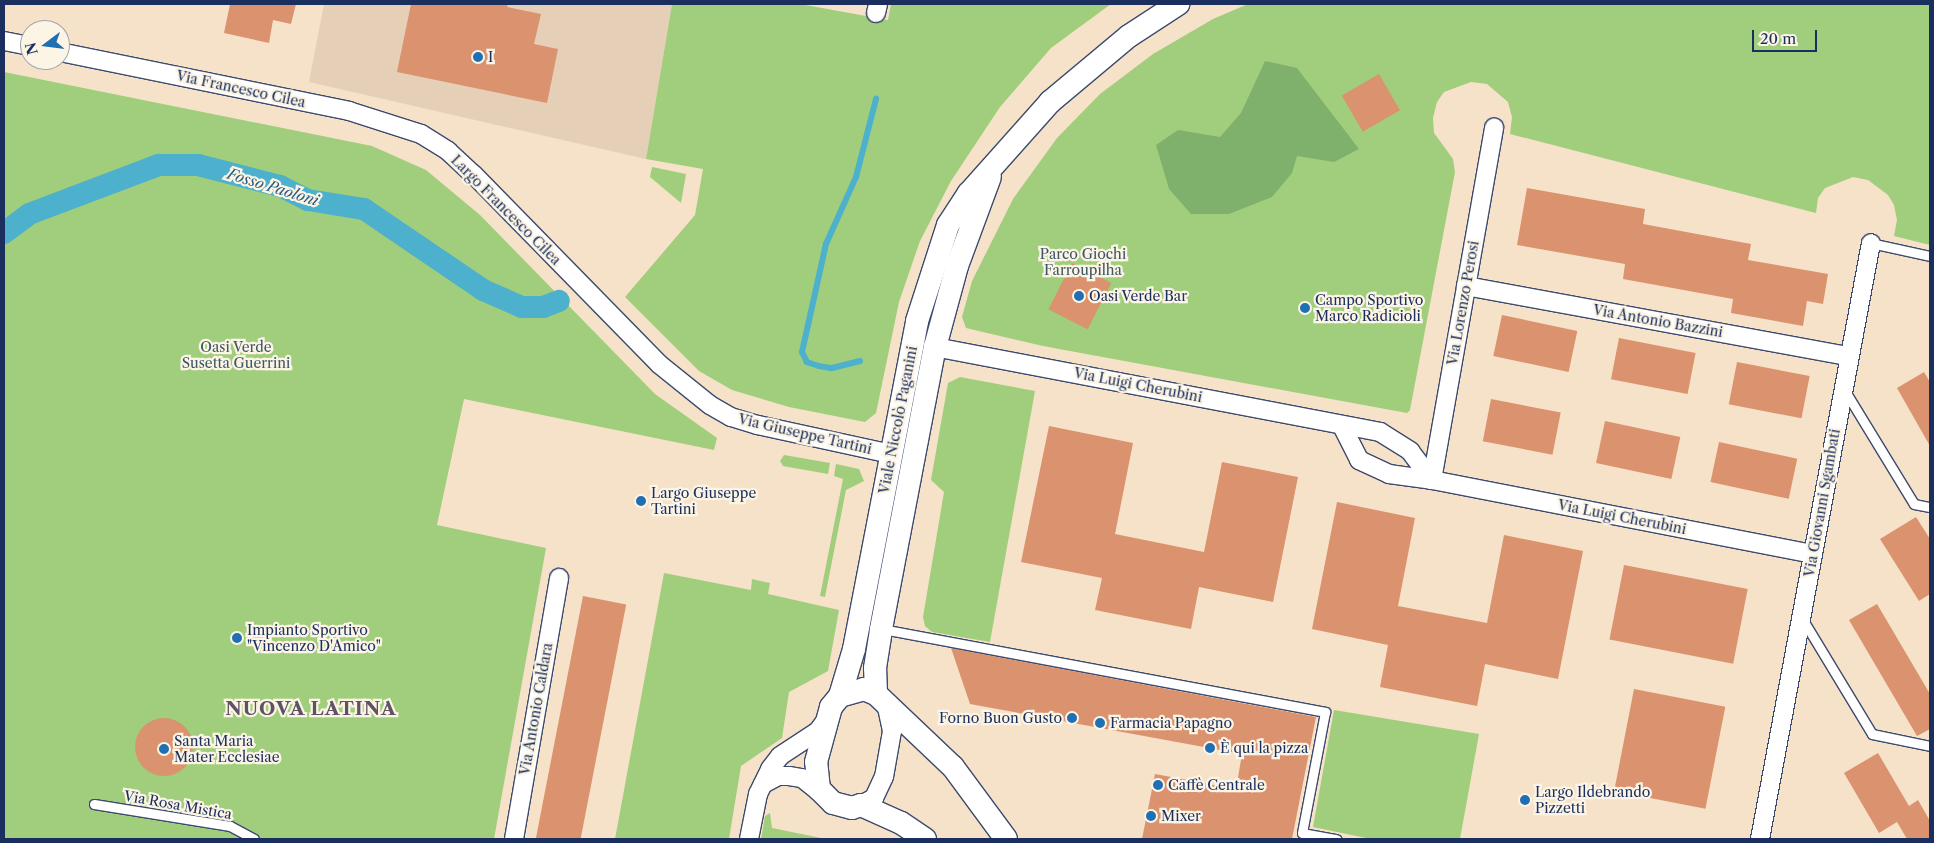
<!DOCTYPE html>
<html>
<head>
<meta charset="utf-8">
<style>
	body { margin:0 }
	#map { position:relative; width:1934px; height:843px; overflow:hidden; background:#f6e2c8; font-family:"Libre Caslon Text",serif }
	div>[style] { position:absolute }
	[style*='--x'] { left:calc(var(--x)*1px); top:calc(var(--y)*1px); width:calc(var(--w)*1px); rotate:calc(var(--a)*1deg) }
	.built>* { inset:0; background:#e5d0b7 }
	.green>* { inset:0; background:#a0ce7c }
	.forest>* { inset:0; background:#80b16c }
	.stream>* { height:6px; margin:-3px; padding:0 3px; transform-origin:3px; border-radius:3px; background:#4db0cc }
	.canal>* { height:22px; margin:-11px; padding:0 11px; transform-origin:11px; border-radius:11px; background:#4db0cc }
	.building>* { inset:0; background:#db926e; transform-origin:0 0 }
	.round { border-radius:50% }
	.roads { filter:drop-shadow(1px 0 #3c4a6e) drop-shadow(-1px 0 #3c4a6e) drop-shadow(0 1px #3c4a6e) drop-shadow(0 -1px #3c4a6e) }
	.service>* { height:9px; margin:-4.5px; padding:0 4.5px; transform-origin:4.5px; border-radius:4.5px; background:#fff }
	.minor>* { height:18px; margin:-9px; padding:0 9px; transform-origin:9px; border-radius:9px; background:#fff }
	.tertiary>* { height:22px; margin:-11px; padding:0 11px; transform-origin:11px; border-radius:11px; background:#fff }
	.dots>* { width:14px; height:14px; translate:-50% -50%; box-sizing:border-box; border:2px solid #fcf5e5; border-radius:50% }
	span { translate:-50% -50%; white-space:nowrap; text-align:center; line-height:1.15; -webkit-text-stroke:4.5px #fcf5e5; paint-order:stroke }
	.poi-label { font-size:14px; color:#1b2f5e }
	.left { translate:0 -50%; text-align:left }
	.right { translate:-100% -50%; text-align:right }
	.street-label { font-size:14px; color:#1b2f5e }
	.park-label { font-size:14px; color:#3c5766 }
	.water-label { font-size:15px; color:#2c5c84; font-style:italic }
	.district-label { font-size:19px; color:#5e5264; font-weight:700; letter-spacing:1px }
	.frame { position:absolute; inset:0; border:5px solid #1b2f5e; pointer-events:none }
	.north { position:absolute; left:20px; top:20px; width:50px; height:50px; box-sizing:border-box; background:#fcf5e5; border:1px solid #a2a6af; border-radius:50%; rotate:255deg; font-size:14px; font-weight:700; line-height:20px; text-align:center; color:#1b2f5e }
	.north::after { content:''; display:block; margin:auto; width:18px; height:22px; background:#1f6fb2; clip-path:polygon(50% 0,100% 100%,50% 72%,0 100%) }
	.scale { position:absolute; left:1752px; top:30px; width:65px; height:22px; box-sizing:border-box; border:2px solid #1b2f5e; border-top:0; padding-left:6px; font-size:15px; line-height:18px; white-space:nowrap; color:#1b2f5e; -webkit-text-stroke:4px #fcf5e5; paint-order:stroke }
</style>
</head>
<body>
<div id="map">
	<div class="built">
		<i style="clip-path:polygon(324px 4px,672px 4px,646px 159px,309px 82px)"></i>
	</div>
	<div class="green">
		<i style="clip-path:polygon(672px 4px,800px 4px,888px 20px,891px 4px,1111px 4px,1051px 48px,1000px 107px,951px 181px,920px 241px,899px 302px,876px 413px,865px 422px,789px 407px,732px 390px,699px 371px,625px 297px,695px 215px,703px 169px,646px 159px)"></i>
		<i style="clip-path:polygon(1248px 4px,1930px 4px,1930px 245px,1894px 236px,1897px 220px,1894px 205px,1888px 195px,1868px 180px,1853px 177px,1825px 188px,1818px 198px,1816px 213px,1510px 134px,1512px 117px,1508px 102px,1487px 84px,1471px 82px,1444px 92px,1437px 102px,1433px 118px,1434px 133px,1453px 159px,1455px 172px,1410px 410px,1407px 413px,1043px 346px,966px 328px,962px 317px,972px 281px,1013px 199px,1057px 138px,1100px 94px,1153px 54px,1213px 19px)"></i>
		<i style="clip-path:polygon(4px 72px,372px 146px,426px 170px,480px 215px,655px 394px,717px 438px,714px 450px,464px 399px,437px 525px,546px 548px,494px 839px,4px 839px)"></i>
		<i style="clip-path:polygon(652px 167px,686px 174px,681px 203px,650px 177px)"></i>
		<i style="clip-path:polygon(960px 377px,1035px 391px,990px 642px,932px 632px,925px 626px,923px 617px,944px 492px,931px 480px,948px 383px)"></i>
		<i style="clip-path:polygon(784px 455px,830px 463px,828px 474px,783px 466px,780px 461px)"></i>
		<i style="clip-path:polygon(836px 464px,859px 469px,864px 481px,846px 490px,825px 597px,820px 596px,843px 479px,834px 476px)"></i>
		<i style="clip-path:polygon(664px 573px,751px 590px,752px 579px,770px 583px,768px 594px,839px 610px,828px 671px,789px 692px,782px 738px,741px 766px,729px 839px,615px 839px)"></i>
		<i style="clip-path:polygon(1334px 710px,1479px 734px,1460px 839px,1371px 839px,1313px 827px)"></i>
		<i style="clip-path:polygon(770px 813px,772px 828px,826px 839px,761px 839px,765px 816px)"></i>
	</div>
	<div class="forest">
		<i style="clip-path:polygon(1265px 61px,1297px 68px,1359px 149px,1334px 162px,1297px 156px,1292px 173px,1272px 197px,1229px 214px,1191px 214px,1169px 189px,1156px 145px,1178px 130px,1220px 137px,1241px 113px)"></i>
	</div>
	<div class="stream">
		<i style="--x:860;--y:361;--w:30;--a:166"></i>
		<i style="--x:831;--y:368;--w:12;--a:-171"></i>
		<i style="--x:819;--y:366;--w:13;--a:-162"></i>
		<i style="--x:807;--y:362;--w:11;--a:-117"></i>
		<i style="--x:802;--y:352;--w:111;--a:-77.5"></i>
		<i style="--x:826;--y:244;--w:73;--a:-65.9"></i>
		<i style="--x:856;--y:177;--w:81;--a:-75.6"></i>
	</div>
	<div class="canal">
		<i style="--x:4;--y:233;--w:31;--a:-37"></i>
		<i style="--x:29;--y:214;--w:139;--a:-20.7"></i>
		<i style="--x:159;--y:165;--w:39;--a:0"></i>
		<i style="--x:198;--y:165;--w:85;--a:14.4"></i>
		<i style="--x:280;--y:186;--w:31;--a:27"></i>
		<i style="--x:308;--y:200;--w:57;--a:9.1"></i>
		<i style="--x:364;--y:209;--w:144;--a:34.2"></i>
		<i style="--x:483;--y:290;--w:43;--a:23.6"></i>
		<i style="--x:522;--y:307;--w:21;--a:0"></i>
		<i style="--x:543;--y:307;--w:17;--a:-21"></i>
	</div>
	<div class="building">
		<i style="clip-path:polygon(230px 4px,296px 4px,291px 24px,273px 20px,269px 43px,224px 33px)"></i>
		<i style="clip-path:polygon(411px 4px,508px 4px,507px 7px,541px 14px,534px 44px,558px 49px,547px 103px,397px 72px)"></i>
		<i style="left:1379px;top:74px;width:42px;height:43px;rotate:60deg"></i>
		<i style="clip-path:polygon(1527px 188px,1645px 209px,1643px 224px,1751px 244px,1748px 260px,1828px 274px,1823px 304px,1807px 301px,1803px 326px,1731px 313px,1733px 299px,1623px 279px,1625px 264px,1517px 245px)"></i>
		<i style="left:1072px;top:263px;width:44px;height:52px;rotate:27deg"></i>
		<i style="left:1502px;top:315px;width:77px;height:42px;rotate:12deg"></i>
		<i style="left:1619px;top:338px;width:78px;height:42px;rotate:11deg"></i>
		<i style="left:1737px;top:362px;width:74px;height:43px;rotate:11deg"></i>
		<i style="clip-path:polygon(1924px 372px,1930px 382px,1930px 446px,1897px 388px)"></i>
		<i style="left:1491px;top:399px;width:71px;height:43px;rotate:11deg"></i>
		<i style="left:1605px;top:421px;width:77px;height:43px;rotate:12deg"></i>
		<i style="clip-path:polygon(1049px 426px,1133px 443px,1115px 534px,1204px 552px,1222px 462px,1298px 477px,1273px 602px,1199px 587px,1191px 629px,1095px 610px,1102px 578px,1021px 562px)"></i>
		<i style="left:1719px;top:442px;width:80px;height:41px;rotate:12deg"></i>
		<i style="clip-path:polygon(1337px 502px,1415px 518px,1398px 606px,1487px 623px,1504px 535px,1583px 551px,1558px 679px,1485px 664px,1477px 706px,1380px 687px,1388px 645px,1312px 629px)"></i>
		<i style="clip-path:polygon(1916px 517px,1930px 539px,1930px 594px,1919px 601px,1880px 539px)"></i>
		<i style="left:1624px;top:565px;width:126px;height:76px;rotate:11deg"></i>
		<i style="left:583px;top:596px;width:44px;height:247px;rotate:11deg"></i>
		<i style="clip-path:polygon(1877px 604px,1930px 694px,1930px 729px,1917px 736px,1849px 620px)"></i>
		<i style="clip-path:polygon(951px 648px,1316px 717px,1292px 839px,1142px 839px,1155px 774px,1236px 789px,1242px 754px,970px 704px)"></i>
		<i style="left:1634px;top:689px;width:93px;height:104px;rotate:11deg"></i>
		<i class="round" style="left:135px;top:718px;width:58px;height:58px"></i>
		<i style="clip-path:polygon(1878px 753px,1909px 806px,1918px 800px,1930px 821px,1930px 839px,1907px 839px,1897px 822px,1879px 833px,1844px 773px)"></i>
	</div>
	<div class="roads">
		<div class="service">
			<i style="--x:1871;--y:243;--w:60;--a:12.4"></i>
			<i style="--x:1845;--y:391;--w:132;--a:58.6"></i>
			<i style="--x:1914;--y:504;--w:16;--a:11"></i>
			<i style="--x:1803;--y:620;--w:133;--a:58.8"></i>
			<i style="--x:1872;--y:734;--w:59;--a:11.7"></i>
			<i style="--x:882;--y:629;--w:451;--a:10.6"></i>
			<i style="--x:1325;--y:712;--w:123;--a:100.8"></i>
			<i style="--x:1302;--y:833;--w:35;--a:10"></i>
			<i style="--x:94;--y:804;--w:138;--a:9.2"></i>
			<i style="--x:230;--y:826;--w:27;--a:28"></i>
		</div>
		<div class="minor">
			<i style="--x:876;--y:13;--w:9;--a:-77"></i>
			<i style="--x:4;--y:41;--w:26;--a:11"></i>
			<i style="--x:60;--y:52;--w:295;--a:11.5"></i>
			<i style="--x:349;--y:111;--w:76;--a:17.7"></i>
			<i style="--x:421;--y:134;--w:32;--a:32"></i>
			<i style="--x:448;--y:151;--w:35;--a:43"></i>
			<i style="--x:474;--y:175;--w:264;--a:45.6"></i>
			<i style="--x:659;--y:364;--w:65;--a:38.8"></i>
			<i style="--x:710;--y:405;--w:24;--a:30"></i>
			<i style="--x:731;--y:417;--w:28;--a:17"></i>
			<i style="--x:758;--y:425;--w:136;--a:12.3"></i>
			<i style="--x:1466;--y:286;--w:389;--a:10.4"></i>
			<i style="--x:935;--y:347;--w:453;--a:10.8"></i>
			<i style="--x:1380;--y:432;--w:36;--a:32"></i>
			<i style="--x:1410;--y:451;--w:36;--a:53"></i>
			<i style="--x:1342;--y:426;--w:38;--a:63"></i>
			<i style="--x:1359;--y:460;--w:33;--a:25"></i>
			<i style="--x:1389;--y:474;--w:43;--a:7.9"></i>
			<i style="--x:1432;--y:480;--w:388;--a:11"></i>
			<i style="--x:1432;--y:480;--w:358;--a:-80"></i>
			<i style="--x:763;--y:784;--w:17;--a:-28"></i>
			<i style="--x:778;--y:776;--w:11;--a:0"></i>
			<i style="--x:789;--y:776;--w:13;--a:9"></i>
			<i style="--x:802;--y:778;--w:28;--a:39"></i>
			<i style="--x:861;--y:805;--w:15;--a:-28"></i>
			<i style="--x:874;--y:798;--w:23;--a:-65"></i>
			<i style="--x:884;--y:777;--w:47;--a:-80.1"></i>
			<i style="--x:892;--y:731;--w:24;--a:-102"></i>
			<i style="--x:514;--y:839;--w:265;--a:-80.2"></i>
			<i style="--x:749;--y:839;--w:46;--a:-78.7"></i>
			<i style="--x:758;--y:794;--w:28;--a:-64"></i>
			<i style="--x:770;--y:769;--w:16;--a:-52"></i>
			<i style="--x:780;--y:756;--w:45;--a:-33.3"></i>
			<i style="--x:818;--y:731;--w:14;--a:-54"></i>
			<i style="--x:1760;--y:839;--w:606;--a:-79.45"></i>
		</div>
		<div class="tertiary">
			<i style="--x:876;--y:694;--w:26;--a:-92"></i>
			<i style="--x:875;--y:668;--w:39;--a:-81"></i>
			<i style="--x:881;--y:629;--w:287;--a:-79.2"></i>
			<i style="--x:935;--y:347;--w:84;--a:-74.8"></i>
			<i style="--x:957;--y:266;--w:95;--a:-69.7"></i>
			<i style="--x:840;--y:696;--w:49;--a:-73.4"></i>
			<i style="--x:854;--y:649;--w:334;--a:-79.1"></i>
			<i style="--x:917;--y:321;--w:101;--a:-72.1"></i>
			<i style="--x:948;--y:225;--w:38;--a:-57"></i>
			<i style="--x:969;--y:193;--w:122;--a:-48.3"></i>
			<i style="--x:1050;--y:102;--w:103;--a:-39.9"></i>
			<i style="--x:1129;--y:36;--w:59;--a:-33.1"></i>
			<i style="--x:925;--y:839;--w:29;--a:-146"></i>
			<i style="--x:901;--y:823;--w:44;--a:-155.8"></i>
			<i style="--x:861;--y:805;--w:9;--a:162"></i>
			<i style="--x:852;--y:808;--w:20;--a:-165"></i>
			<i style="--x:833;--y:803;--w:20;--a:-135"></i>
			<i style="--x:819;--y:789;--w:27;--a:-96"></i>
			<i style="--x:816;--y:762;--w:57;--a:-74.7"></i>
			<i style="--x:831;--y:707;--w:14;--a:-51"></i>
			<i style="--x:840;--y:696;--w:25;--a:-16"></i>
			<i style="--x:864;--y:689;--w:13;--a:23"></i>
			<i style="--x:876;--y:694;--w:106;--a:43.5"></i>
			<i style="--x:953;--y:767;--w:89;--a:53.6"></i>
		</div>
	</div>
	<div class="dots">
		<i style="left:478px;top:57px;background:#1f6fb2"></i>
		<i style="left:1079px;top:296px;background:#1f6fb2"></i>
		<i style="left:1305px;top:308px;background:#1f6fb2"></i>
		<i style="left:641px;top:501px;background:#1f6fb2"></i>
		<i style="left:237px;top:638px;background:#1f6fb2"></i>
		<i style="left:1072px;top:718px;background:#1f6fb2"></i>
		<i style="left:1100px;top:723px;background:#1f6fb2"></i>
		<i style="left:1210px;top:748px;background:#1f6fb2"></i>
		<i style="left:164px;top:749px;background:#1f6fb2"></i>
		<i style="left:1158px;top:785px;background:#1f6fb2"></i>
		<i style="left:1525px;top:800px;background:#1f6fb2"></i>
		<i style="left:1151px;top:816px;background:#1f6fb2"></i>
	</div>
	<div class="poi-label">
		<span class="left" style="left:488px;top:57px">I</span>
		<span class="left" style="left:1089px;top:296px">Oasi Verde Bar</span>
		<span class="left" style="left:1315px;top:308px">Campo Sportivo<br>Marco Radicioli</span>
		<span class="left" style="left:651px;top:501px">Largo Giuseppe<br>Tartini</span>
		<span class="left" style="left:247px;top:638px">Impianto Sportivo<br>"Vincenzo D'Amico"</span>
		<span class="right" style="left:1062px;top:718px">Forno Buon Gusto</span>
		<span class="left" style="left:1110px;top:723px">Farmacia Papagno</span>
		<span class="left" style="left:174px;top:749px">Santa Maria<br>Mater Ecclesiae</span>
		<span class="left" style="left:1220px;top:748px">È qui la pizza</span>
		<span class="left" style="left:1168px;top:785px">Caffè Centrale</span>
		<span class="left" style="left:1535px;top:800px">Largo Ildebrando<br>Pizzetti</span>
		<span class="left" style="left:1161px;top:816px">Mixer</span>
	</div>
	<div class="street-label">
		<span style="left:241px;top:89px;rotate:12deg">Via Francesco Cilea</span>
		<span style="left:506px;top:210px;rotate:45deg">Largo Francesco Cilea</span>
		<span style="left:1463px;top:303px;rotate:-80deg">Via Lorenzo Perosi</span>
		<span style="left:1658px;top:321px;rotate:10deg">Via Antonio Bazzini</span>
		<span style="left:1138px;top:385px;rotate:11deg">Via Luigi Cherubini</span>
		<span style="left:898px;top:420px;rotate:-79deg">Viale Niccolò Paganini</span>
		<span style="left:805px;top:434px;rotate:13deg">Via Giuseppe Tartini</span>
		<span style="left:1822px;top:503px;rotate:-80deg">Via Giovanni Sgambati</span>
		<span style="left:1622px;top:517px;rotate:11deg">Via Luigi Cherubini</span>
		<span style="left:536px;top:709px;rotate:-80deg">Via Antonio Caldara</span>
		<span style="left:178px;top:805px;rotate:10deg">Via Rosa Mistica</span>
	</div>
	<div class="park-label">
		<span style="left:1083px;top:262px">Parco Giochi<br>Farroupilha</span>
		<span style="left:236px;top:355px">Oasi Verde<br>Susetta Guerrini</span>
	</div>
	<div class="water-label">
		<span style="left:273px;top:187px;rotate:17deg">Fosso Paoloni</span>
	</div>
	<div class="district-label">
		<span style="left:311px;top:709px">NUOVA LATINA</span>
	</div>
	<div class="frame"></div>
	<div class="north">N</div>
	<div class="scale">20 m</div>
</div>
</body>
</html>
